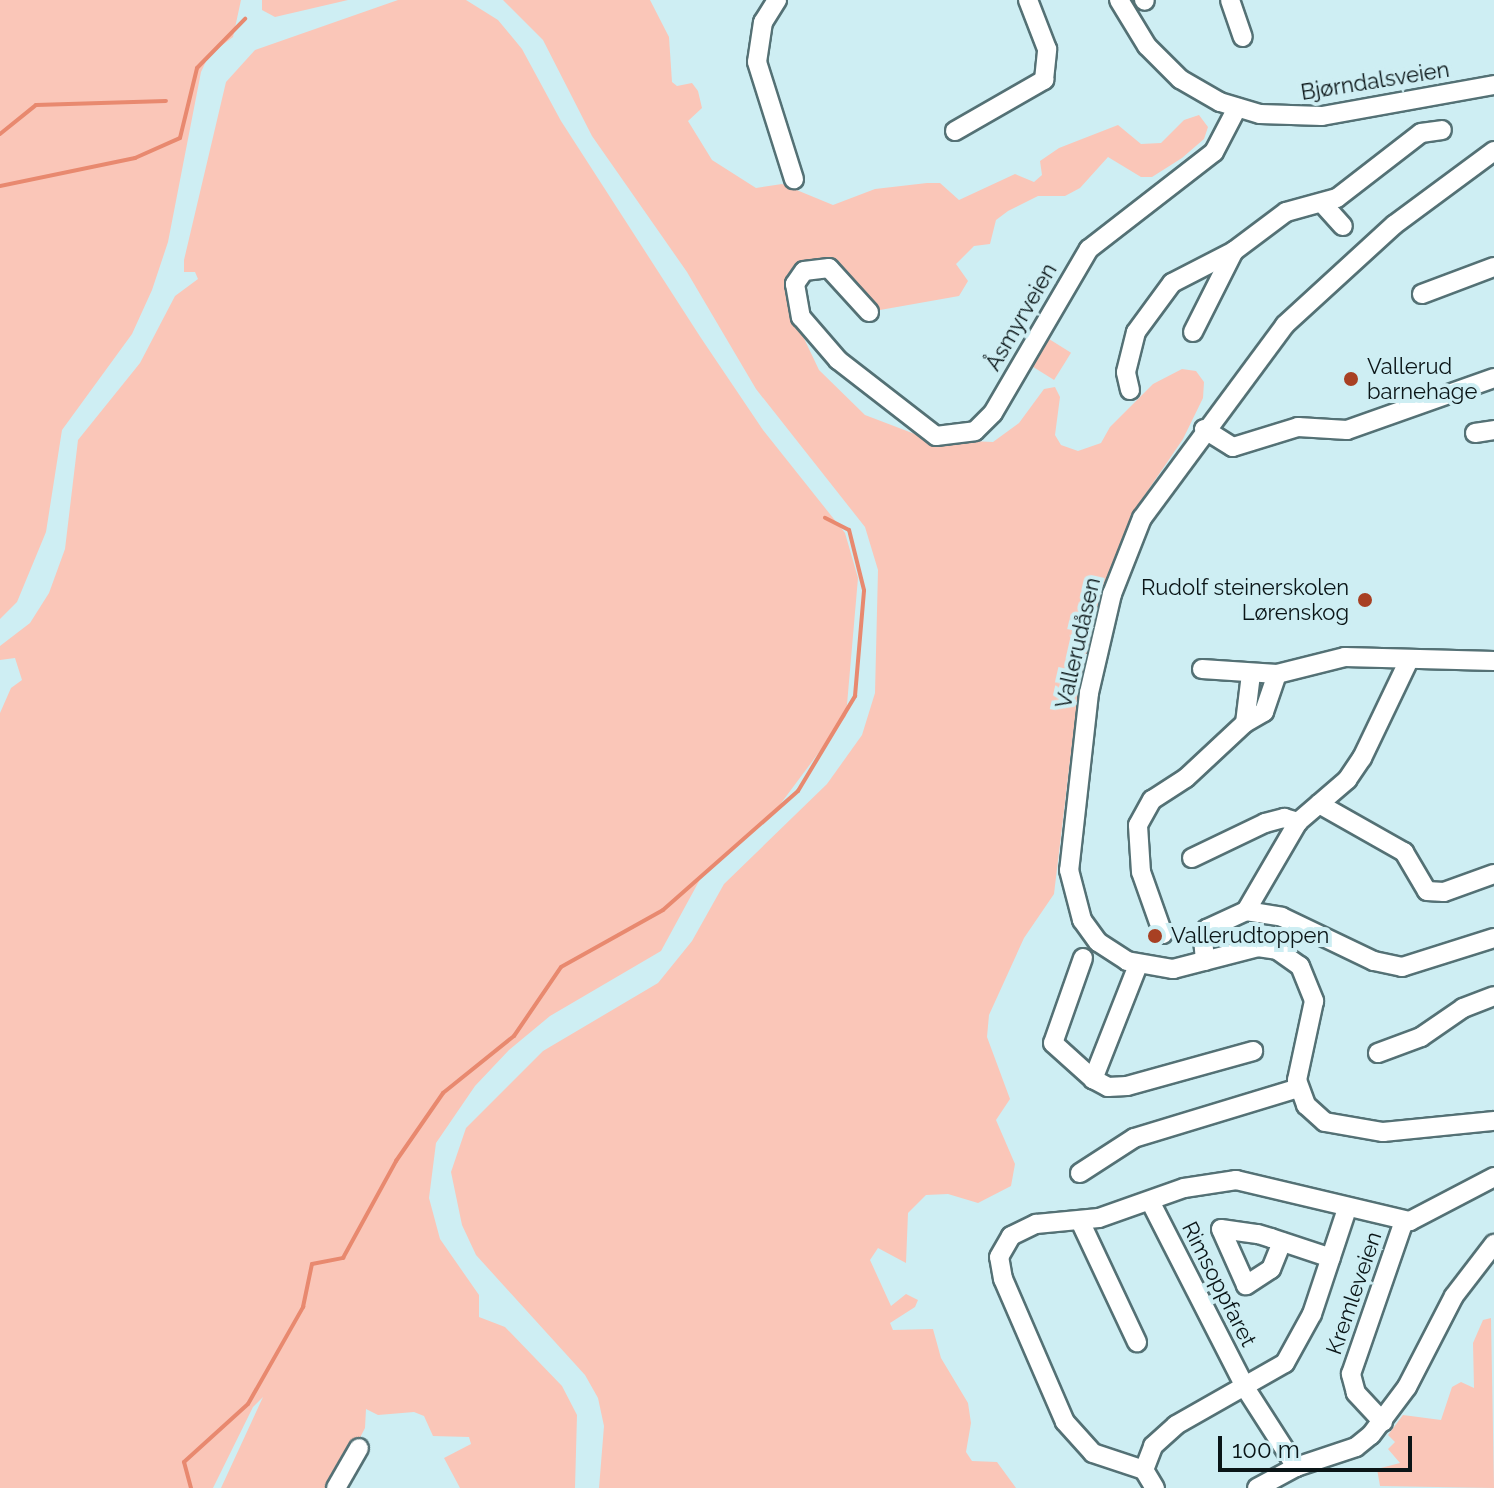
<!DOCTYPE html>
<html>
<head>
<meta charset="utf-8">
<style>
	body { margin:0 }
	#map { position:relative; width:1494px; height:1488px; overflow:hidden; background:#ceeef3; font-family:Raleway,sans-serif }
	div>[style] { position:absolute }
	[style*='--x'] { left:calc(var(--x)*1px); top:calc(var(--y)*1px); width:calc(var(--w)*1px); rotate:calc(var(--a)*1deg) }
	.green>* { inset:0; background:#fac6b8; transform-origin:0 0 }
	.stream>* { height:4px; margin:-2px; padding:0 2px; transform-origin:2px; border-radius:2px; background:#e8896f }
	.roads { filter:drop-shadow(2px 0 #547175) drop-shadow(-2px 0 #547175) drop-shadow(0 2px #547175) drop-shadow(0 -2px #547175) }
	.minor>* { height:18px; margin:-9px; padding:0 9px; transform-origin:9px; border-radius:9px; background:#fff }
	.dots>* { width:22px; height:22px; translate:-50% -50%; box-sizing:border-box; border:4px solid #ceeef3; border-radius:50% }
	span { translate:-50% -50%; white-space:nowrap; text-align:center; line-height:1.15; -webkit-text-stroke:8px #ceeef3; paint-order:stroke }
	.street-label { font-size:22px; color:#0a1517 }
	.poi-label { font-size:22px; color:#0a1517 }
	.left { translate:0 -50%; text-align:left }
	.right { translate:-100% -50%; text-align:right }
	.scale { position:absolute; left:1218px; top:1436px; width:194px; height:36px; box-sizing:border-box; border:4px solid #0a1517; border-top:0; padding-left:10px; font-size:24px; line-height:28px; white-space:nowrap; color:#0a1517; -webkit-text-stroke:6px #ceeef3; paint-order:stroke }
</style>
</head>
<body>
<div id="map">
	<div class="green">
		<i style="clip-path:polygon(0 0,241px 0,233px 37px,209px 55px,201px 72px,168px 242px,152px 290px,132px 334px,62px 430px,46px 532px,17px 602px,0 619px)"></i>
		<i style="clip-path:polygon(262px 0,348px 0,275px 17px,262px 10px)"></i>
		<i style="clip-path:polygon(398px 0,466px 0,498px 20px,522px 49px,561px 121px,701px 338px,763px 430px,845px 533px,858px 578px,846px 716px,773px 814px,704px 872px,661px 951px,550px 1016px,509px 1050px,475px 1086px,436px 1143px,429px 1198px,440px 1239px,479px 1295px,479px 1317px,505px 1327px,562px 1386px,577px 1415px,575px 1488px,460px 1488px,444px 1458px,471px 1444px,469px 1437px,433px 1436px,424px 1416px,414px 1412px,378px 1415px,366px 1409px,365px 1428px,334px 1488px,221px 1488px,263px 1397px,253px 1407px,213px 1488px,0 1488px,0 713px,11px 688px,22px 680px,15px 658px,0 660px,0 646px,30px 623px,49px 593px,65px 549px,78px 440px,140px 363px,175px 296px,198px 279px,195px 272px,184px 272px,184px 260px,226px 82px,255px 50px)"></i>
		<i style="clip-path:polygon(503px 0,650px 0,669px 37px,672px 82px,677px 86px,692px 83px,698px 91px,702px 108px,688px 121px,712px 160px,756px 188px,782px 184px,833px 205px,875px 189px,927px 183px,940px 183px,959px 200px,1015px 174px,1034px 182px,1042px 175px,1040px 161px,1059px 148px,1118px 125px,1141px 144px,1161px 143px,1184px 120px,1199px 115px,1208px 127px,1204px 139px,1182px 158px,1152px 177px,1141px 177px,1108px 157px,1080px 188px,1065px 196px,1038px 196px,1008px 211px,996px 220px,990px 244px,974px 246px,956px 264px,968px 281px,959px 296px,880px 310px,835px 262px,812px 259px,797px 266px,791px 311px,819px 370px,865px 415px,928px 439px,993px 442px,1019px 423px,1044px 389px,1055px 387px,1060px 397px,1055px 435px,1061px 445px,1078px 451px,1101px 443px,1110px 427px,1153px 384px,1182px 369px,1196px 371px,1204px 382px,1203px 398px,1183px 439px,1138px 505px,1119px 546px,1078px 694px,1054px 894px,1024px 938px,989px 1015px,987px 1037px,1010px 1099px,996px 1120px,1015px 1164px,1011px 1186px,978px 1203px,948px 1194px,926px 1195px,908px 1213px,906px 1263px,878px 1248px,870px 1260px,891px 1306px,906px 1294px,918px 1300px,915px 1307px,890px 1323px,893px 1330px,933px 1329px,941px 1358px,968px 1403px,971px 1423px,966px 1452px,972px 1461px,997px 1462px,1016px 1488px,599px 1488px,604px 1426px,598px 1398px,585px 1375px,476px 1255px,462px 1225px,451px 1172px,466px 1128px,543px 1051px,658px 983px,692px 941px,724px 884px,827px 784px,862px 735px,875px 693px,878px 570px,865px 527px,756px 389px,687px 272px,592px 136px,543px 40px)"></i>
		<i style="left:1049px;top:339px;width:26px;height:32px;rotate:32deg"></i>
		<i style="clip-path:polygon(1491px 1318px,1494px 1488px,1380px 1486px,1377px 1469px,1400px 1463px,1388px 1449px,1395px 1442px,1388px 1435px,1403px 1415px,1441px 1420px,1452px 1387px,1461px 1382px,1474px 1388px,1473px 1343px,1483px 1320px)"></i>
	</div>
	<div class="stream">
		<i style="--x:0;--y:134;--w:46;--a:-38.9"></i>
		<i style="--x:36;--y:105;--w:130;--a:-1.8"></i>
		<i style="--x:0;--y:186;--w:138;--a:-11.7"></i>
		<i style="--x:135;--y:158;--w:49;--a:-24"></i>
		<i style="--x:180;--y:138;--w:72;--a:-76.3"></i>
		<i style="--x:197;--y:68;--w:69;--a:-45.6"></i>
		<i style="--x:191;--y:1488;--w:27;--a:-105"></i>
		<i style="--x:184;--y:1462;--w:86;--a:-42.2"></i>
		<i style="--x:248;--y:1404;--w:112;--a:-60.4"></i>
		<i style="--x:303;--y:1307;--w:44;--a:-78.2"></i>
		<i style="--x:312;--y:1264;--w:32;--a:-11"></i>
		<i style="--x:343;--y:1258;--w:111;--a:-61.3"></i>
		<i style="--x:396;--y:1161;--w:83;--a:-55.3"></i>
		<i style="--x:443;--y:1093;--w:91;--a:-38.8"></i>
		<i style="--x:514;--y:1036;--w:83;--a:-55.7"></i>
		<i style="--x:561;--y:967;--w:117;--a:-29.2"></i>
		<i style="--x:663;--y:910;--w:180;--a:-41.4"></i>
		<i style="--x:798;--y:791;--w:111;--a:-59"></i>
		<i style="--x:855;--y:696;--w:106;--a:-85.1"></i>
		<i style="--x:864;--y:590;--w:62;--a:-104"></i>
		<i style="--x:849;--y:530;--w:27;--a:-153"></i>
	</div>
	<div class="roads">
		<div class="minor">
			<i style="--x:777;--y:0;--w:26;--a:122"></i>
			<i style="--x:763;--y:22;--w:40;--a:98.5"></i>
			<i style="--x:757;--y:62;--w:123;--a:72.5"></i>
			<i style="--x:1119;--y:0;--w:54;--a:58.7"></i>
			<i style="--x:1147;--y:46;--w:47;--a:45"></i>
			<i style="--x:1180;--y:79;--w:46;--a:29.9"></i>
			<i style="--x:1220;--y:102;--w:42;--a:16.7"></i>
			<i style="--x:1260;--y:114;--w:62;--a:1.8"></i>
			<i style="--x:1322;--y:116;--w:175;--a:-10.2"></i>
			<i style="--x:1144;--y:0;--w:1;--a:45"></i>
			<i style="--x:1230;--y:0;--w:39;--a:71"></i>
			<i style="--x:955;--y:131;--w:103;--a:-29.8"></i>
			<i style="--x:1044;--y:80;--w:31;--a:-84"></i>
			<i style="--x:1047;--y:49;--w:53;--a:-111.2"></i>
			<i style="--x:1494;--y:151;--w:124;--a:143.5"></i>
			<i style="--x:1394;--y:225;--w:148;--a:137.5"></i>
			<i style="--x:1285;--y:325;--w:240;--a:126.5"></i>
			<i style="--x:1142;--y:518;--w:82;--a:111.5"></i>
			<i style="--x:1112;--y:594;--w:102;--a:103.1"></i>
			<i style="--x:1089;--y:693;--w:178;--a:96.4"></i>
			<i style="--x:1069;--y:870;--w:52;--a:75.4"></i>
			<i style="--x:1082;--y:920;--w:27;--a:54"></i>
			<i style="--x:1098;--y:942;--w:35;--a:33"></i>
			<i style="--x:1127;--y:961;--w:47;--a:9.9"></i>
			<i style="--x:1173;--y:969;--w:88;--a:-14.5"></i>
			<i style="--x:1258;--y:947;--w:19;--a:9"></i>
			<i style="--x:1277;--y:950;--w:28;--a:35"></i>
			<i style="--x:1300;--y:966;--w:38;--a:68"></i>
			<i style="--x:1314;--y:1001;--w:81;--a:102.1"></i>
			<i style="--x:1297;--y:1080;--w:27;--a:70"></i>
			<i style="--x:1306;--y:1105;--w:25;--a:42"></i>
			<i style="--x:1325;--y:1122;--w:59;--a:9.8"></i>
			<i style="--x:1383;--y:1132;--w:112;--a:-5.7"></i>
			<i style="--x:1322;--y:203;--w:31;--a:48"></i>
			<i style="--x:1422;--y:294;--w:77;--a:-20.6"></i>
			<i style="--x:869;--y:312;--w:59;--a:-132.3"></i>
			<i style="--x:829;--y:268;--w:25;--a:173"></i>
			<i style="--x:804;--y:271;--w:16;--a:125"></i>
			<i style="--x:795;--y:284;--w:34;--a:80"></i>
			<i style="--x:801;--y:317;--w:57;--a:49.3"></i>
			<i style="--x:838;--y:360;--w:124;--a:37.8"></i>
			<i style="--x:936;--y:436;--w:39;--a:-7"></i>
			<i style="--x:975;--y:431;--w:25;--a:-45"></i>
			<i style="--x:993;--y:413;--w:190;--a:-59.7"></i>
			<i style="--x:1089;--y:249;--w:158;--a:-37.8"></i>
			<i style="--x:1214;--y:152;--w:50;--a:-62.4"></i>
			<i style="--x:1193;--y:332;--w:91;--a:-63.2"></i>
			<i style="--x:1130;--y:390;--w:18;--a:-103"></i>
			<i style="--x:1126;--y:372;--w:41;--a:-76"></i>
			<i style="--x:1136;--y:332;--w:61;--a:-53.7"></i>
			<i style="--x:1172;--y:283;--w:70;--a:-27.3"></i>
			<i style="--x:1234;--y:251;--w:65;--a:-36.9"></i>
			<i style="--x:1286;--y:212;--w:53;--a:-15.4"></i>
			<i style="--x:1337;--y:198;--w:106;--a:-37.7"></i>
			<i style="--x:1421;--y:133;--w:21;--a:-8"></i>
			<i style="--x:1204;--y:429;--w:34;--a:32"></i>
			<i style="--x:1233;--y:447;--w:68;--a:-17.1"></i>
			<i style="--x:1298;--y:427;--w:49;--a:3.5"></i>
			<i style="--x:1347;--y:430;--w:156;--a:-19.5"></i>
			<i style="--x:1475;--y:433;--w:19;--a:-9"></i>
			<i style="--x:1202;--y:669;--w:75;--a:3.8"></i>
			<i style="--x:1277;--y:674;--w:70;--a:-14"></i>
			<i style="--x:1345;--y:657;--w:149;--a:1.5"></i>
			<i style="--x:1245;--y:723;--w:22;--a:-30"></i>
			<i style="--x:1264;--y:712;--w:40;--a:-71.1"></i>
			<i style="--x:1319;--y:804;--w:98;--a:29.5"></i>
			<i style="--x:1404;--y:852;--w:45;--a:59.5"></i>
			<i style="--x:1427;--y:891;--w:17;--a:3"></i>
			<i style="--x:1444;--y:892;--w:53;--a:-19.8"></i>
			<i style="--x:1192;--y:858;--w:81;--a:-25.6"></i>
			<i style="--x:1265;--y:823;--w:20;--a:-15"></i>
			<i style="--x:1284;--y:818;--w:15;--a:16"></i>
			<i style="--x:1246;--y:911;--w:103;--a:-59.7"></i>
			<i style="--x:1298;--y:822;--w:65;--a:-40.6"></i>
			<i style="--x:1347;--y:780;--w:27;--a:-56"></i>
			<i style="--x:1362;--y:758;--w:109;--a:-64.4"></i>
			<i style="--x:1163;--y:934;--w:66;--a:-109.5"></i>
			<i style="--x:1141;--y:872;--w:47;--a:-93.7"></i>
			<i style="--x:1138;--y:825;--w:29;--a:-61"></i>
			<i style="--x:1152;--y:800;--w:40;--a:-32.9"></i>
			<i style="--x:1186;--y:778;--w:81;--a:-43"></i>
			<i style="--x:1245;--y:723;--w:49;--a:-83"></i>
			<i style="--x:1083;--y:958;--w:90;--a:109.4"></i>
			<i style="--x:1053;--y:1043;--w:54;--a:42"></i>
			<i style="--x:1205;--y:961;--w:21;--a:-95"></i>
			<i style="--x:1203;--y:940;--w:12;--a:-70"></i>
			<i style="--x:1207;--y:929;--w:43;--a:-24.8"></i>
			<i style="--x:1246;--y:911;--w:36;--a:9"></i>
			<i style="--x:1282;--y:917;--w:102;--a:25.6"></i>
			<i style="--x:1374;--y:961;--w:29;--a:12"></i>
			<i style="--x:1402;--y:967;--w:96;--a:-17.5"></i>
			<i style="--x:1138;--y:965;--w:123;--a:111.5"></i>
			<i style="--x:1093;--y:1079;--w:17;--a:28"></i>
			<i style="--x:1108;--y:1087;--w:19;--a:-3"></i>
			<i style="--x:1127;--y:1086;--w:131;--a:-15.5"></i>
			<i style="--x:1378;--y:1053;--w:46;--a:-20.4"></i>
			<i style="--x:1421;--y:1037;--w:51;--a:-34.6"></i>
			<i style="--x:1463;--y:1008;--w:33;--a:-21"></i>
			<i style="--x:1080;--y:1173;--w:64;--a:-32.9"></i>
			<i style="--x:1134;--y:1138;--w:172;--a:-16.9"></i>
			<i style="--x:1150;--y:1201;--w:211;--a:62.9"></i>
			<i style="--x:1246;--y:1389;--w:93;--a:57.3"></i>
			<i style="--x:1080;--y:1221;--w:134;--a:64.8"></i>
			<i style="--x:1282;--y:1242;--w:29;--a:112"></i>
			<i style="--x:1271;--y:1269;--w:30;--a:147"></i>
			<i style="--x:1246;--y:1285;--w:61;--a:-114.1"></i>
			<i style="--x:1221;--y:1229;--w:37;--a:8"></i>
			<i style="--x:1258;--y:1234;--w:14;--a:17"></i>
			<i style="--x:1271;--y:1238;--w:63;--a:18.4"></i>
			<i style="--x:1383;--y:1422;--w:40;--a:-133"></i>
			<i style="--x:1356;--y:1393;--w:20;--a:-105"></i>
			<i style="--x:1351;--y:1374;--w:162;--a:-70.9"></i>
			<i style="--x:1144;--y:1470;--w:54;--a:-161.6"></i>
			<i style="--x:1093;--y:1453;--w:42;--a:-132.1"></i>
			<i style="--x:1065;--y:1422;--w:156;--a:-113.4"></i>
			<i style="--x:1003;--y:1279;--w:22;--a:-100"></i>
			<i style="--x:999;--y:1257;--w:24;--a:-60"></i>
			<i style="--x:1011;--y:1236;--w:28;--a:-26"></i>
			<i style="--x:1036;--y:1224;--w:63;--a:-5.4"></i>
			<i style="--x:1099;--y:1218;--w:90;--a:-19.4"></i>
			<i style="--x:1184;--y:1188;--w:53;--a:-8.7"></i>
			<i style="--x:1236;--y:1180;--w:179;--a:13.3"></i>
			<i style="--x:1410;--y:1221;--w:95;--a:-27.6"></i>
			<i style="--x:1144;--y:1470;--w:26;--a:-69"></i>
			<i style="--x:1153;--y:1446;--w:31;--a:-42"></i>
			<i style="--x:1176;--y:1425;--w:125;--a:-29.6"></i>
			<i style="--x:1285;--y:1363;--w:56;--a:-61.1"></i>
			<i style="--x:1312;--y:1314;--w:111;--a:-71.6"></i>
			<i style="--x:1144;--y:1470;--w:21;--a:59"></i>
			<i style="--x:336;--y:1488;--w:46;--a:-60.1"></i>
			<i style="--x:1257;--y:1488;--w:44;--a:-28.3"></i>
			<i style="--x:1296;--y:1467;--w:63;--a:-18.4"></i>
			<i style="--x:1356;--y:1447;--w:19;--a:-39"></i>
			<i style="--x:1371;--y:1435;--w:60;--a:-53.1"></i>
			<i style="--x:1407;--y:1387;--w:102;--a:-62.7"></i>
			<i style="--x:1454;--y:1296;--w:66;--a:-52.4"></i>
		</div>
	</div>
	<div class="dots">
		<i style="left:1351px;top:379px;background:#a84023"></i>
		<i style="left:1365px;top:600px;background:#a84023"></i>
		<i style="left:1155px;top:936px;background:#a84023"></i>
	</div>
	<div class="street-label">
		<span style="left:1375px;top:81px;rotate:-9deg">Bjørndalsveien</span>
		<span style="left:1021px;top:317px;rotate:-60deg">Åsmyrveien</span>
		<span style="left:1078px;top:643px;rotate:-77deg">Vallerudåsen</span>
		<span style="left:1219px;top:1284px;rotate:63deg">Rimsoppfaret</span>
		<span style="left:1354px;top:1293px;rotate:-71deg">Kremleveien</span>
	</div>
	<div class="poi-label">
		<span class="left" style="left:1367px;top:379px">Vallerud<br>barnehage</span>
		<span class="right" style="left:1349px;top:600px">Rudolf steinerskolen<br>Lørenskog</span>
		<span class="left" style="left:1171px;top:936px">Vallerudtoppen</span>
	</div>
	<div class="scale">100 m</div>
</div>
</body>
</html>
